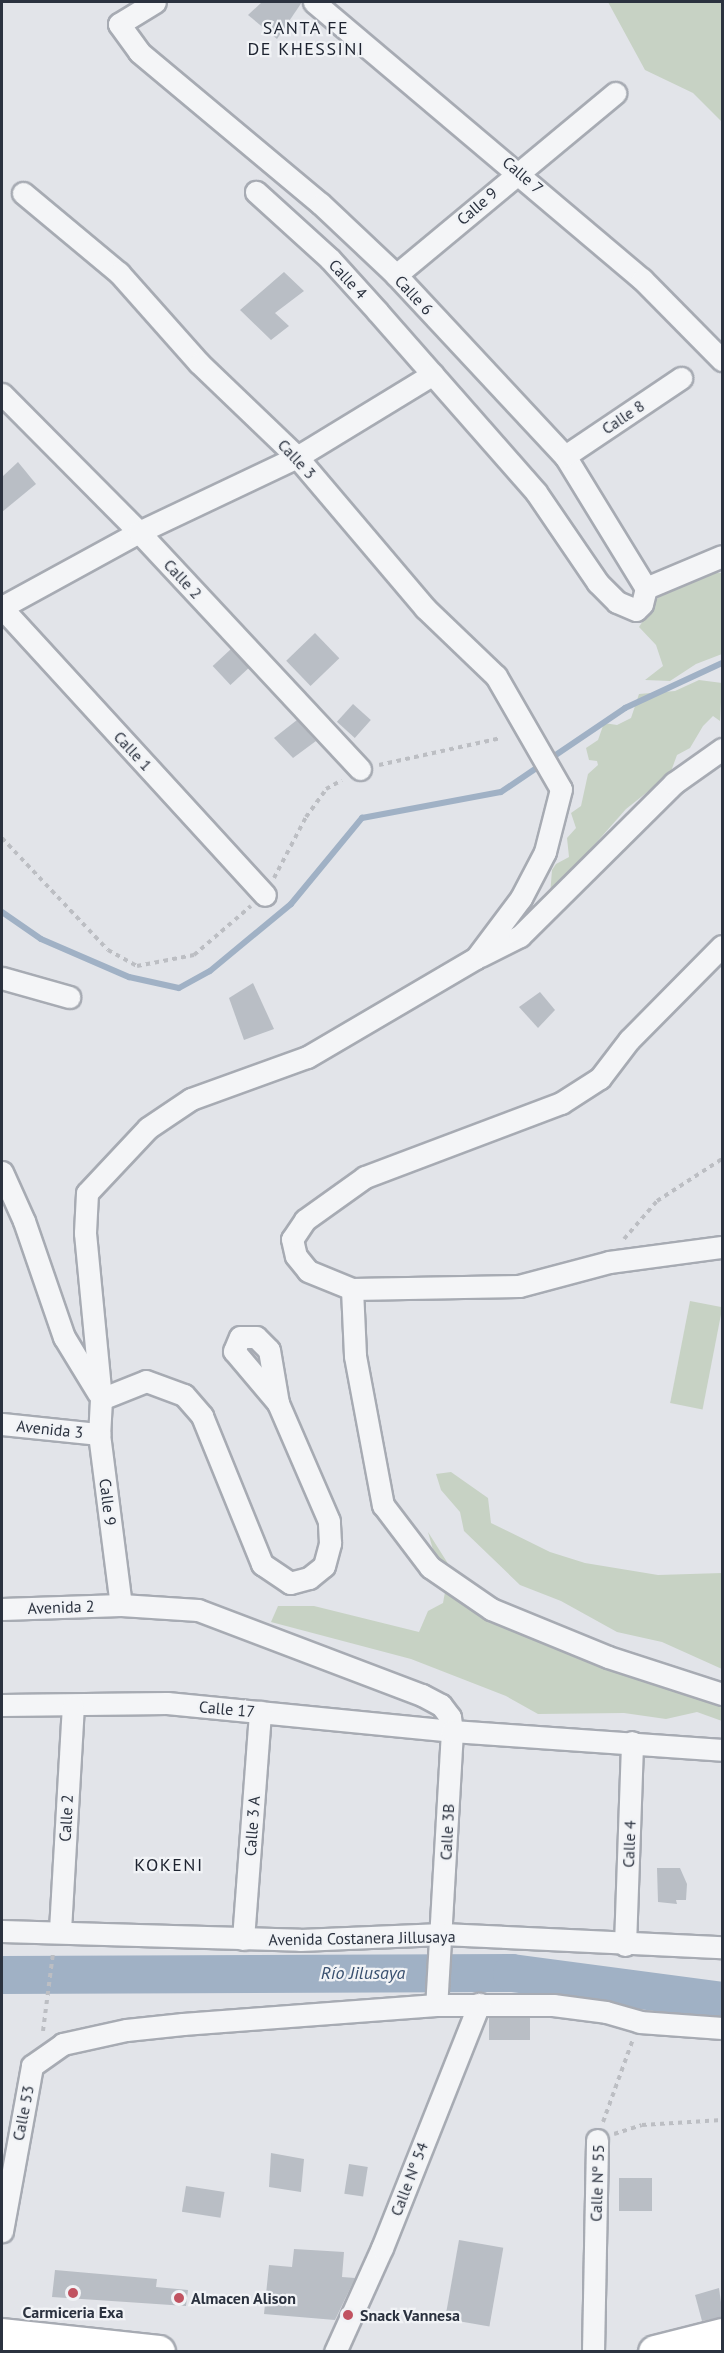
<!DOCTYPE html>
<html>
<head>
<meta charset="utf-8">
<style>
	body { margin:0 }
	#map { position:relative; width:724px; height:2353px; overflow:hidden; background:#e2e4e9; font-family:"PT Sans",sans-serif }
	div>[style] { position:absolute }
	[style*='--x'] { left:calc(var(--x)*1px); top:calc(var(--y)*1px); width:calc(var(--w)*1px); rotate:calc(var(--a)*1deg) }
	.green>* { inset:0; background:#c7d2c4; transform-origin:0 0 }
	.stream>* { height:6px; margin:-3px; padding:0 3px; transform-origin:3px; border-radius:3px; background:#a0b1c5 }
	.river>* { height:38px; margin:-19px; padding:0 19px; transform-origin:19px; border-radius:19px; background:#a0b1c5 }
	.building>* { inset:0; background:#b9bec5; transform-origin:0 0 }
	.path>* { height:4px; margin-top:-2px; transform-origin:0; background:repeating-linear-gradient(90deg,#bcbec3 0 4.5px,transparent 0 9px) }
	.roads { filter:drop-shadow(2px 0 #a7abb3) drop-shadow(-2px 0 #a7abb3) drop-shadow(0 2px #a7abb3) drop-shadow(0 -2px #a7abb3) }
	.minor>* { height:21px; margin:-10.5px; padding:0 10.5px; transform-origin:10.5px; border-radius:10.5px; background:#f4f5f7 }
	.primary>* { height:33px; margin:-16.5px; padding:0 16.5px; transform-origin:16.5px; border-radius:16.5px; background:#fff }
	.dots>* { width:16px; height:16px; translate:-50% -50%; box-sizing:border-box; border:3px solid #f1f3f6; border-radius:50% }
	span { translate:-50% -50%; white-space:nowrap; text-align:center; line-height:1.15; -webkit-text-stroke:4.5px #f1f3f6; paint-order:stroke }
	.street-label { font-size:16px; color:#2b323f }
	.poi-label { font-size:16px; color:#2b323f; font-weight:700 }
	.left { translate:0 -50%; text-align:left }
	.neighbourhood-label { font-size:18px; color:#1d2330; letter-spacing:1.5px }
	.water-label { font-size:18px; color:#39506f; font-style:italic }
	.frame { position:absolute; inset:0; border:3px solid #2b323f; pointer-events:none }
</style>
</head>
<body>
<div id="map">
	<div class="green">
		<i style="clip-path:polygon(608px 2px,722px 2px,722px 122px,693px 93px,645px 70px)"></i>
		<i style="clip-path:polygon(706px 572px,722px 573px,722px 654px,696px 664px,670px 681px,645px 680px,663px 666px,656px 645px,639px 627px,665px 587px,676px 587px)"></i>
		<i style="clip-path:polygon(699px 680px,722px 683px,720px 721px,713px 716px,703px 726px,690px 748px,677px 755px,670px 774px,626px 809px,550px 895px,552px 870px,556px 864px,569px 857px,567px 838px,576px 828px,571px 813px,581px 806px,588px 774px,598px 765px,597px 761px,589px 760px,586px 748px,598px 740px,604px 723px,617px 725px,631px 718px,639px 694px,675px 691px)"></i>
		<i style="left:690px;top:1301px;width:33px;height:104px;rotate:11deg"></i>
		<i style="clip-path:polygon(451px 1472px,488px 1498px,491px 1523px,550px 1552px,585px 1563px,658px 1575px,722px 1573px,722px 1669px,662px 1642px,617px 1632px,561px 1601px,520px 1585px,464px 1531px,460px 1512px,441px 1490px,436px 1474px)"></i>
		<i style="clip-path:polygon(428px 1532px,459px 1581px,482px 1589px,563px 1636px,722px 1701px,722px 1721px,697px 1712px,666px 1719px,624px 1713px,538px 1714px,506px 1696px,411px 1659px,271px 1622px,278px 1606px,314px 1606px,419px 1632px,428px 1611px,443px 1603px,445px 1592px)"></i>
	</div>
	<div class="stream">
		<i style="--x:2;--y:912;--w:47;--a:34.7"></i>
		<i style="--x:41;--y:939;--w:96;--a:23.4"></i>
		<i style="--x:129;--y:977;--w:51;--a:12.4"></i>
		<i style="--x:179;--y:988;--w:35;--a:-29"></i>
		<i style="--x:210;--y:971;--w:105;--a:-39.6"></i>
		<i style="--x:291;--y:904;--w:112;--a:-50.5"></i>
		<i style="--x:362;--y:818;--w:141;--a:-10.6"></i>
		<i style="--x:501;--y:792;--w:150;--a:-34.1"></i>
		<i style="--x:625;--y:708;--w:107;--a:-24.9"></i>
	</div>
	<div class="river">
		<i style="--x:2;--y:1975;--w:510;--a:-0.22"></i>
		<i style="--x:512;--y:1973;--w:212;--a:7.6"></i>
	</div>
	<div class="building">
		<i style="clip-path:polygon(262px 2px,302px 2px,277px 39px,248px 15px)"></i>
		<i style="clip-path:polygon(284px 272px,304px 291px,275px 313px,289px 326px,271px 340px,240px 310px)"></i>
		<i style="clip-path:polygon(18px 462px,36px 484px,2px 512px,2px 477px)"></i>
		<i style="left:315px;top:633px;width:35px;height:40px;rotate:46deg"></i>
		<i style="left:231px;top:649px;width:26px;height:25px;rotate:47deg"></i>
		<i style="left:353px;top:704px;width:24px;height:24px;rotate:42deg"></i>
		<i style="clip-path:polygon(297px 720px,316px 741px,293px 758px,274px 738px)"></i>
		<i style="clip-path:polygon(253px 983px,274px 1029px,244px 1040px,229px 998px)"></i>
		<i style="clip-path:polygon(540px 992px,555px 1010px,538px 1028px,519px 1007px)"></i>
		<i style="clip-path:polygon(657px 1868px,680px 1868px,687px 1884px,686px 1900px,676px 1900px,677px 1904px,658px 1902px)"></i>
		<i style="left:489px;top:2018px;width:41px;height:22px"></i>
		<i style="clip-path:polygon(271px 2153px,304px 2159px,301px 2192px,269px 2187px)"></i>
		<i style="left:349px;top:2164px;width:19px;height:30px;rotate:9deg"></i>
		<i style="left:619px;top:2178px;width:33px;height:33px"></i>
		<i style="left:186px;top:2186px;width:39px;height:26px;rotate:9deg"></i>
		<i style="left:459px;top:2240px;width:45px;height:80px;rotate:10deg"></i>
		<i style="clip-path:polygon(294px 2249px,344px 2252px,342px 2277px,355px 2278px,335px 2320px,264px 2314px,269px 2265px,292px 2267px)"></i>
		<i style="clip-path:polygon(55px 2270px,157px 2279px,156px 2287px,188px 2290px,186px 2306px,52px 2297px)"></i>
		<i style="clip-path:polygon(719px 2288px,723px 2317px,702px 2321px,695px 2295px)"></i>
	</div>
	<div class="path">
		<i style="--x:379;--y:765;--w:125;--a:-12.5"></i>
		<i style="--x:2;--y:838;--w:154;--a:46.6"></i>
		<i style="--x:108;--y:950;--w:33;--a:29"></i>
		<i style="--x:137;--y:966;--w:58;--a:-10.9"></i>
		<i style="--x:194;--y:955;--w:75;--a:-40.7"></i>
		<i style="--x:274;--y:878;--w:69;--a:-62.3"></i>
		<i style="--x:306;--y:817;--w:34;--a:-54"></i>
		<i style="--x:326;--y:789;--w:18;--a:-29"></i>
		<i style="--x:624;--y:1239;--w:50;--a:-49"></i>
		<i style="--x:657;--y:1201;--w:77;--a:-32.9"></i>
		<i style="--x:43;--y:2031;--w:79;--a:-82.7"></i>
		<i style="--x:603;--y:2122;--w:88;--a:-70.1"></i>
		<i style="--x:614;--y:2134;--w:29;--a:-18"></i>
		<i style="--x:642;--y:2125;--w:80;--a:-3.6"></i>
	</div>
	<div class="roads">
		<div class="minor">
			<i style="--x:314;--y:2;--w:429;--a:40.2"></i>
			<i style="--x:642;--y:279;--w:114;--a:45.4"></i>
			<i style="--x:119;--y:24;--w:34;--a:54"></i>
			<i style="--x:139;--y:52;--w:237;--a:39.9"></i>
			<i style="--x:321;--y:204;--w:103;--a:43.4"></i>
			<i style="--x:396;--y:275;--w:248;--a:47"></i>
			<i style="--x:565;--y:456;--w:155;--a:58.5"></i>
			<i style="--x:646;--y:588;--w:16;--a:104"></i>
			<i style="--x:642;--y:604;--w:8;--a:135"></i>
			<i style="--x:636;--y:610;--w:21;--a:-157"></i>
			<i style="--x:617;--y:602;--w:27;--a:-135"></i>
			<i style="--x:598;--y:583;--w:110;--a:-124.3"></i>
			<i style="--x:536;--y:492;--w:240;--a:-131.3"></i>
			<i style="--x:378;--y:312;--w:72;--a:-132.2"></i>
			<i style="--x:330;--y:259;--w:100;--a:-137.8"></i>
			<i style="--x:119;--y:24;--w:42;--a:-31.4"></i>
			<i style="--x:23;--y:193;--w:125;--a:39.8"></i>
			<i style="--x:119;--y:273;--w:120;--a:48.4"></i>
			<i style="--x:199;--y:363;--w:136;--a:43.8"></i>
			<i style="--x:297;--y:457;--w:198;--a:49.7"></i>
			<i style="--x:425;--y:608;--w:98;--a:43.8"></i>
			<i style="--x:496;--y:676;--w:130;--a:60.1"></i>
			<i style="--x:561;--y:789;--w:65;--a:104.3"></i>
			<i style="--x:545;--y:852;--w:52;--a:117.6"></i>
			<i style="--x:521;--y:898;--w:75;--a:126.9"></i>
			<i style="--x:476;--y:958;--w:196;--a:149.6"></i>
			<i style="--x:307;--y:1057;--w:123;--a:160.1"></i>
			<i style="--x:191;--y:1099;--w:52;--a:146"></i>
			<i style="--x:148;--y:1128;--w:89;--a:133.2"></i>
			<i style="--x:87;--y:1193;--w:40;--a:92.9"></i>
			<i style="--x:85;--y:1233;--w:167;--a:84.5"></i>
			<i style="--x:101;--y:1399;--w:35;--a:93"></i>
			<i style="--x:99;--y:1434;--w:172;--a:82.7"></i>
			<i style="--x:396;--y:275;--w:285;--a:-39.7"></i>
			<i style="--x:2;--y:394;--w:194;--a:45.2"></i>
			<i style="--x:139;--y:532;--w:324;--a:47"></i>
			<i style="--x:565;--y:456;--w:140;--a:-33.9"></i>
			<i style="--x:646;--y:588;--w:82;--a:-22.8"></i>
			<i style="--x:2;--y:607;--w:156;--a:-28.7"></i>
			<i style="--x:139;--y:532;--w:175;--a:-25.4"></i>
			<i style="--x:297;--y:457;--w:159;--a:-31.4"></i>
			<i style="--x:2;--y:608;--w:389;--a:47.5"></i>
			<i style="--x:722;--y:946;--w:132;--a:134.7"></i>
			<i style="--x:629;--y:1040;--w:48;--a:127.3"></i>
			<i style="--x:600;--y:1078;--w:46;--a:147.3"></i>
			<i style="--x:561;--y:1103;--w:210;--a:159.3"></i>
			<i style="--x:365;--y:1177;--w:74;--a:144.4"></i>
			<i style="--x:305;--y:1220;--w:23;--a:124"></i>
			<i style="--x:292;--y:1239;--w:17;--a:77"></i>
			<i style="--x:296;--y:1256;--w:19;--a:51"></i>
			<i style="--x:308;--y:1271;--w:48;--a:22.2"></i>
			<i style="--x:352;--y:1289;--w:167;--a:-1"></i>
			<i style="--x:519;--y:1286;--w:93;--a:-14.9"></i>
			<i style="--x:609;--y:1262;--w:114;--a:-7.6"></i>
			<i style="--x:480;--y:956;--w:45;--a:-26.6"></i>
			<i style="--x:520;--y:936;--w:217;--a:-44.8"></i>
			<i style="--x:674;--y:783;--w:59;--a:-35.3"></i>
			<i style="--x:2;--y:978;--w:70;--a:15.8"></i>
			<i style="--x:2;--y:1172;--w:54;--a:65.8"></i>
			<i style="--x:24;--y:1221;--w:123;--a:71"></i>
			<i style="--x:64;--y:1337;--w:66;--a:58.7"></i>
			<i style="--x:352;--y:1289;--w:67;--a:87.4"></i>
			<i style="--x:355;--y:1356;--w:152;--a:79.4"></i>
			<i style="--x:383;--y:1505;--w:78;--a:52.8"></i>
			<i style="--x:430;--y:1567;--w:74;--a:34.5"></i>
			<i style="--x:491;--y:1609;--w:126;--a:22.3"></i>
			<i style="--x:608;--y:1657;--w:120;--a:18"></i>
			<i style="--x:101;--y:1399;--w:48;--a:-21.8"></i>
			<i style="--x:146;--y:1381;--w:40;--a:20.2"></i>
			<i style="--x:184;--y:1395;--w:28;--a:49"></i>
			<i style="--x:202;--y:1416;--w:160;--a:67.9"></i>
			<i style="--x:262;--y:1564;--w:34;--a:34"></i>
			<i style="--x:290;--y:1583;--w:20;--a:-15"></i>
			<i style="--x:309;--y:1578;--w:19;--a:-39"></i>
			<i style="--x:324;--y:1566;--w:24;--a:-75"></i>
			<i style="--x:330;--y:1543;--w:22;--a:-93"></i>
			<i style="--x:329;--y:1521;--w:129;--a:-113.4"></i>
			<i style="--x:278;--y:1403;--w:68;--a:-130.2"></i>
			<i style="--x:234;--y:1351;--w:15;--a:-67"></i>
			<i style="--x:240;--y:1337;--w:16;--a:0"></i>
			<i style="--x:256;--y:1337;--w:18;--a:45"></i>
			<i style="--x:269;--y:1350;--w:54;--a:80.4"></i>
			<i style="--x:2;--y:1424;--w:98;--a:5.9"></i>
			<i style="--x:2;--y:1609;--w:119;--a:-1.9"></i>
			<i style="--x:121;--y:1605;--w:77;--a:3.7"></i>
			<i style="--x:198;--y:1610;--w:240;--a:20.8"></i>
			<i style="--x:422;--y:1695;--w:21;--a:28"></i>
			<i style="--x:441;--y:1705;--w:15;--a:53"></i>
			<i style="--x:450;--y:1717;--w:14;--a:82"></i>
			<i style="--x:452;--y:1731;--w:274;--a:93.3"></i>
			<i style="--x:436;--y:2005;--w:254;--a:175.7"></i>
			<i style="--x:183;--y:2024;--w:57;--a:174"></i>
			<i style="--x:126;--y:2030;--w:65;--a:167.5"></i>
			<i style="--x:63;--y:2044;--w:38;--a:145"></i>
			<i style="--x:32;--y:2066;--w:168;--a:100.3"></i>
			<i style="--x:2;--y:1705;--w:165;--a:-0.7"></i>
			<i style="--x:167;--y:1703;--w:286;--a:5.6"></i>
			<i style="--x:452;--y:1731;--w:271;--a:4"></i>
			<i style="--x:60;--y:1930;--w:224;--a:-86.7"></i>
			<i style="--x:2;--y:1931;--w:298;--a:1.7"></i>
			<i style="--x:300;--y:1940;--w:142;--a:-2.4"></i>
			<i style="--x:442;--y:1934;--w:280;--a:2.7"></i>
			<i style="--x:243;--y:1939;--w:228;--a:-85.7"></i>
			<i style="--x:625;--y:1945;--w:203;--a:-88"></i>
			<i style="--x:436;--y:2005;--w:117;--a:0"></i>
			<i style="--x:553;--y:2005;--w:53;--a:7.5"></i>
			<i style="--x:606;--y:2012;--w:35;--a:16"></i>
			<i style="--x:640;--y:2022;--w:82;--a:4.2"></i>
			<i style="--x:335;--y:2352;--w:114;--a:-65.7"></i>
			<i style="--x:382;--y:2248;--w:263;--a:-68.3"></i>
			<i style="--x:593;--y:2352;--w:212;--a:-88.9"></i>
		</div>
		<div class="primary">
			<i style="--x:2;--y:2335;--w:157;--a:6.2"></i>
			<i style="--x:655;--y:2352;--w:69;--a:-14.2"></i>
		</div>
	</div>
	<div class="dots">
		<i style="left:73px;top:2293px;background:#c15361"></i>
		<i style="left:179px;top:2298px;background:#c15361"></i>
		<i style="left:348px;top:2315px;background:#c15361"></i>
	</div>
	<div class="street-label">
		<span style="left:523px;top:175px;rotate:41deg">Calle 7</span>
		<span style="left:477px;top:206px;rotate:-41deg">Calle 9</span>
		<span style="left:348px;top:279px;rotate:47deg">Calle 4</span>
		<span style="left:414px;top:295px;rotate:47deg">Calle 6</span>
		<span style="left:623px;top:417px;rotate:-34deg">Calle 8</span>
		<span style="left:297px;top:459px;rotate:47deg">Calle 3</span>
		<span style="left:183px;top:579px;rotate:47deg">Calle 2</span>
		<span style="left:133px;top:751px;rotate:47deg">Calle 1</span>
		<span style="left:50px;top:1429px;rotate:6deg">Avenida 3</span>
		<span style="left:108px;top:1502px;rotate:83deg">Calle 9</span>
		<span style="left:61px;top:1607px;rotate:-2deg">Avenida 2</span>
		<span style="left:227px;top:1709px;rotate:5deg">Calle 17</span>
		<span style="left:66px;top:1818px;rotate:-87deg">Calle 2</span>
		<span style="left:252px;top:1826px;rotate:-86deg">Calle 3 A</span>
		<span style="left:447px;top:1832px;rotate:-87deg">Calle 3B</span>
		<span style="left:629px;top:1844px;rotate:-88deg">Calle 4</span>
		<span style="left:362px;top:1938px;rotate:-1deg">Avenida Costanera Jillusaya</span>
		<span style="left:23px;top:2113px;rotate:-79deg">Calle 53</span>
		<span style="left:409px;top:2179px;rotate:-69deg">Calle Nº 54</span>
		<span style="left:597px;top:2183px;rotate:-88deg">Calle Nº 55</span>
	</div>
	<div class="poi-label">
		<span class="left" style="left:191px;top:2298px">Almacen Alison</span>
		<span style="left:73px;top:2312px">Carmiceria Exa</span>
		<span class="left" style="left:360px;top:2315px">Snack Vannesa</span>
	</div>
	<div class="neighbourhood-label">
		<span style="left:306px;top:39px">SANTA FE<br>DE KHESSINI</span>
		<span style="left:169px;top:1865px">KOKENI</span>
	</div>
	<div class="water-label">
		<span style="left:363px;top:1973px">Río Jilusaya</span>
	</div>
	<div class="frame"></div>
</div>
</body>
</html>
